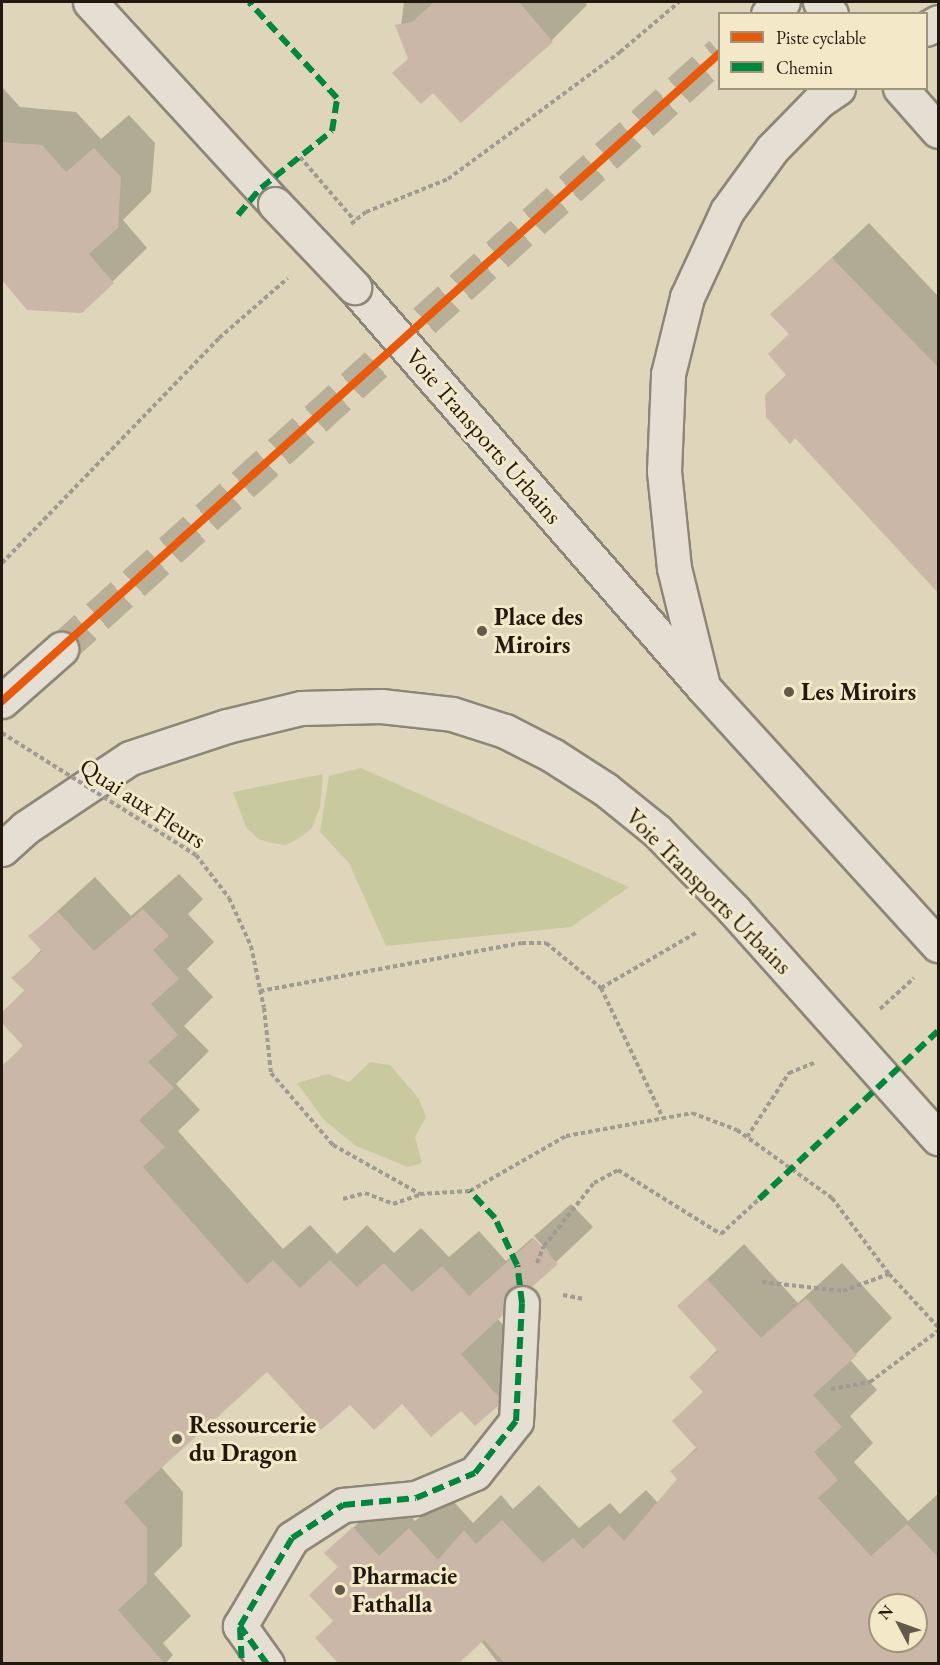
<!DOCTYPE html>
<html>
<head>
<meta charset="utf-8">
<style>
	body { margin:0 }
	#map { position:relative; width:940px; height:1665px; overflow:hidden; background:#ded5ba; font-family:"EB Garamond",serif }
	div>[style] { position:absolute }
	[style*='--x'] { left:calc(var(--x)*1px); top:calc(var(--y)*1px); width:calc(var(--w)*1px); rotate:calc(var(--a)*1deg) }
	.green>* { inset:0; background:#c9c99f }
	.shadow>* { inset:0; background:#0003 }
	.building>* { inset:0; background:#cab7a7 }
	.minor-tunnel>* { height:33px; margin-top:-16.5px; transform-origin:0; background:repeating-linear-gradient(90deg,#b8af98 0 33px,transparent 0 49px) }
	.path>* { height:4px; margin-top:-2px; transform-origin:0; background:repeating-linear-gradient(90deg,#9f9b90 0 4.5px,transparent 0 7.5px) }
	.roads { filter:drop-shadow(2px 0 #8d8676) drop-shadow(-2px 0 #8d8676) drop-shadow(0 2px #8d8676) drop-shadow(0 -2px #8d8676) }
	.minor>* { height:33px; margin:-16.5px; padding:0 16.5px; transform-origin:16.5px; border-radius:16.5px; background:#e4dfd2 }
	.path-bridge>* { height:4px; margin-top:-2px; transform-origin:0; background:repeating-linear-gradient(90deg,#9f9b90 0 4.5px,transparent 0 7.5px) }
	.bridges { filter:drop-shadow(2px 0 #8d8676) drop-shadow(-2px 0 #8d8676) drop-shadow(0 2px #8d8676) drop-shadow(0 -2px #8d8676) }
	.minor-bridge>* { height:33px; margin:-16.5px; padding:0 16.5px; transform-origin:16.5px; border-radius:16.5px; background:#e4dfd2 }
	.quiet>* { height:6px; margin-top:-3px; transform-origin:0; background:repeating-linear-gradient(90deg,#00873e 0 12px,transparent 0 18px) }
	.cycleway>* { height:8px; margin:-4px; padding:0 4px; transform-origin:4px; border-radius:4px; background:#e8590c }
	.dots>* { width:16px; height:16px; translate:-50% -50%; box-sizing:border-box; border:3px solid #f3e8c8; border-radius:50% }
	span { translate:-50% -50%; white-space:nowrap; text-align:center; line-height:1.15; -webkit-text-stroke:6px #f3e8c8; paint-order:stroke }
	.street-label { font-size:24px; color:#22180e }
	.poi-label { font-size:24px; color:#22180e; font-weight:700 }
	.left { translate:0 -50%; text-align:left }
	.frame { position:absolute; inset:0; border:3px solid #22180e; pointer-events:none }
	.legend { position:absolute; left:718px; top:12px; width:210px; height:78px; box-sizing:border-box; background:#f3e8c8; border:2px solid #9f957e; margin:0; padding:8px 10px; list-style:none; font-size:18px; color:#22180e }
	.legend li { display:flex; align-items:center; gap:12px; height:30px }
	.legend b { width:30px; border:2px solid #9f957e }
	.north { position:absolute; left:868px; top:1593px; width:60px; height:60px; box-sizing:border-box; background:#f3e8c8; border:2px solid #9f957e; border-radius:50%; rotate:311deg; font-size:16px; font-weight:700; line-height:24px; text-align:center; color:#22180e }
	.north::after { content:''; display:block; margin:auto; width:21px; height:27px; background:#645a4a; clip-path:polygon(50% 0,100% 100%,50% 72%,0 100%) }
</style>
</head>
<body>
<div id="map">
	<div class="green">
		<i style="clip-path:polygon(361px 768px,629px 887px,571px 927px,386px 946px,349px 863px,320px 832px,329px 776px)"></i>
		<i style="clip-path:polygon(323px 774px,320px 807px,312px 828px,301px 837px,286px 845px,272px 843px,258px 839px,246px 827px,233px 792px)"></i>
		<i style="clip-path:polygon(370px 1062px,390px 1065px,419px 1099px,426px 1117px,415px 1137px,422px 1163px,408px 1167px,356px 1146px,323px 1119px,297px 1083px,328px 1074px,349px 1082px)"></i>
	</div>
	<div class="shadow">
		<i style="clip-path:polygon(404px 2px,585px 2px,587px 5px,551px 41px,409px 58px,400px 34px)"></i>
		<i style="clip-path:polygon(2px 87px,20px 107px,76px 112px,101px 139px,129px 115px,155px 143px,151px 192px,123px 220px,147px 248px,81px 312px,2px 281px)"></i>
		<i style="clip-path:polygon(869px 223px,938px 296px,938px 591px,787px 374px,790px 334px,772px 314px)"></i>
		<i style="clip-path:polygon(179px 874px,203px 899px,188px 914px,214px 942px,187px 969px,213px 997px,184px 1026px,209px 1051px,176px 1084px,200px 1110px,178px 1131px,283px 1249px,310px 1225px,337px 1254px,367px 1225px,394px 1253px,421px 1228px,449px 1257px,479px 1231px,506px 1261px,532px 1238px,551px 1255px,534px 1236px,571px 1204px,593px 1227px,497px 1318px,534px 1360px,534px 1368px,497px 1405px,461px 1409px,402px 1402px,350px 1402px,267px 1369px,160px 1466px,183px 1492px,182px 1546px,154px 1574px,191px 1616px,163px 1643px,173px 1655px,165px 1664px,2px 1664px,2px 1558px,9px 1550px,2px 1538px,14px 1526px,2px 1512px,2px 1165px,16px 1152px,2px 1135px,2px 1090px,9px 1083px,2px 1075px,2px 1068px,24px 1045px,2px 1021px,2px 1013px,25px 990px,14px 978px,42px 949px,30px 936px,95px 877px,131px 916px)"></i>
		<i style="clip-path:polygon(evenodd,744px 1244px,798px 1303px,842px 1263px,892px 1318px,850px 1360px,877px 1390px,850px 1416px,873px 1443px,854px 1462px,908px 1521px,938px 1494px,938px 1664px,499px 1664px,481px 1641px,334px 1620px,339px 1567px,327px 1553px,390px 1492px,415px 1521px,446px 1493px,473px 1523px,501px 1495px,513px 1509px,539px 1485px,579px 1528px,610px 1503px,620px 1514px,646px 1490px,658px 1503px,679px 1479px,672px 1471px,697px 1447px,674px 1421px,704px 1391px,691px 1377px,718px 1349px,679px 1306px,744px 1244px,880px 1605px,916px 1605px,916px 1641px,880px 1641px,880px 1605px)"></i>
	</div>
	<div class="building">
		<i style="clip-path:polygon(434px 2px,519px 2px,553px 42px,461px 123px,433px 93px,421px 104px,392px 73px,408px 59px,395px 25px,412px 22px)"></i>
		<i style="clip-path:polygon(2px 142px,42px 145px,66px 172px,94px 148px,121px 177px,118px 228px,89px 254px,114px 283px,82px 313px,27px 310px,2px 280px)"></i>
		<i style="clip-path:polygon(832px 258px,939px 368px,939px 594px,795px 438px,790px 444px,766px 417px,765px 395px,786px 375px,768px 354px,789px 334px,770px 314px)"></i>
		<i style="clip-path:polygon(143px 909px,169px 936px,153px 950px,179px 979px,151px 1004px,178px 1035px,148px 1062px,174px 1088px,139px 1120px,165px 1147px,143px 1167px,247px 1284px,273px 1260px,300px 1288px,330px 1260px,357px 1287px,384px 1263px,412px 1292px,442px 1266px,469px 1296px,534px 1238px,558px 1264px,532px 1287px,522px 1284px,507px 1292px,503px 1315px,461px 1354px,498px 1396px,498px 1406px,475px 1426px,461px 1411px,431px 1437px,402px 1404px,374px 1430px,350px 1405px,321px 1430px,267px 1372px,124px 1502px,147px 1528px,147px 1583px,118px 1610px,165px 1664px,2px 1664px,2px 1066px,23px 1046px,2px 1023px,2px 1012px,25px 991px,11px 978px,42px 951px,28px 936px,58px 912px,94px 951px)"></i>
		<i style="clip-path:polygon(evenodd,707px 1279px,761px 1338px,806px 1298px,857px 1355px,813px 1395px,842px 1427px,814px 1452px,838px 1480px,818px 1498px,871px 1556px,907px 1524px,939px 1558px,939px 1664px,505px 1664px,484px 1640px,458px 1664px,339px 1664px,315px 1638px,333px 1621px,309px 1595px,338px 1567px,324px 1553px,353px 1527px,379px 1556px,409px 1528px,438px 1560px,464px 1530px,476px 1544px,502px 1520px,543px 1563px,573px 1538px,583px 1549px,609px 1525px,624px 1541px,677px 1479px,670px 1471px,697px 1449px,672px 1421px,703px 1392px,689px 1377px,718px 1351px,677px 1306px,707px 1279px,880px 1605px,916px 1605px,916px 1641px,880px 1641px,880px 1605px)"></i>
	</div>
	<div class="minor-tunnel">
		<i style="--x:61;--y:649;--w:889;--a:-42.13"></i>
	</div>
	<div class="path">
		<i style="--x:300;--y:157;--w:84;--a:49.3"></i>
		<i style="--x:351;--y:224;--w:19;--a:-39"></i>
		<i style="--x:366;--y:212;--w:88;--a:-21.9"></i>
		<i style="--x:448;--y:179;--w:214;--a:-36.4"></i>
		<i style="--x:620;--y:52;--w:77;--a:-40.3"></i>
		<i style="--x:2;--y:563;--w:313;--a:-46"></i>
		<i style="--x:219;--y:338;--w:91;--a:-41"></i>
		<i style="--x:196;--y:855;--w:54;--a:52.5"></i>
		<i style="--x:229;--y:898;--w:53;--a:65.4"></i>
		<i style="--x:251;--y:946;--w:63;--a:78.2"></i>
		<i style="--x:264;--y:1008;--w:65;--a:83.9"></i>
		<i style="--x:271;--y:1073;--w:95;--a:49.3"></i>
		<i style="--x:333;--y:1145;--w:100;--a:29.4"></i>
		<i style="--x:420;--y:1194;--w:50;--a:-3.4"></i>
		<i style="--x:470;--y:1191;--w:111;--a:-29.8"></i>
		<i style="--x:566;--y:1136;--w:128;--a:-10.3"></i>
		<i style="--x:692;--y:1113;--w:48;--a:20.7"></i>
		<i style="--x:737;--y:1130;--w:117;--a:35.6"></i>
		<i style="--x:832;--y:1198;--w:95;--a:53.1"></i>
		<i style="--x:889;--y:1274;--w:72;--a:47.2"></i>
		<i style="--x:601;--y:988;--w:110;--a:-30.1"></i>
		<i style="--x:260;--y:991;--w:266;--a:-10.4"></i>
		<i style="--x:522;--y:943;--w:24;--a:0"></i>
		<i style="--x:546;--y:943;--w:71;--a:39.3"></i>
		<i style="--x:601;--y:988;--w:144;--a:64.5"></i>
		<i style="--x:880;--y:1009;--w:46;--a:-42.4"></i>
		<i style="--x:747;--y:1137;--w:77;--a:-56.7"></i>
		<i style="--x:789;--y:1073;--w:27;--a:-22"></i>
		<i style="--x:343;--y:1199;--w:23;--a:-15"></i>
		<i style="--x:365;--y:1193;--w:30;--a:21"></i>
		<i style="--x:393;--y:1204;--w:28;--a:-19"></i>
		<i style="--x:537;--y:1263;--w:18;--a:-68"></i>
		<i style="--x:544;--y:1246;--w:80;--a:-51.6"></i>
		<i style="--x:594;--y:1183;--w:27;--a:-28"></i>
		<i style="--x:618;--y:1170;--w:121;--a:31.9"></i>
		<i style="--x:721;--y:1234;--w:52;--a:-42.6"></i>
		<i style="--x:762;--y:1282;--w:81;--a:6.3"></i>
		<i style="--x:843;--y:1291;--w:49;--a:-20.3"></i>
		<i style="--x:563;--y:1295;--w:20;--a:11"></i>
		<i style="--x:831;--y:1389;--w:40;--a:-10"></i>
		<i style="--x:870;--y:1382;--w:85;--a:-36.9"></i>
	</div>
	<div class="roads">
		<div class="minor">
			<i style="--x:90;--y:2;--w:274;--a:47.5"></i>
			<i style="--x:820;--y:2;--w:16;--a:47"></i>
			<i style="--x:768;--y:14;--w:19;--a:-39"></i>
			<i style="--x:926;--y:29;--w:14;--a:-30"></i>
			<i style="--x:900;--y:88;--w:57;--a:48.5"></i>
			<i style="--x:354;--y:287;--w:531;--a:48.9"></i>
			<i style="--x:703;--y:687;--w:349;--a:47.7"></i>
			<i style="--x:702;--y:682;--w:117;--a:-103.8"></i>
			<i style="--x:674;--y:568;--w:98;--a:-95.9"></i>
			<i style="--x:664;--y:471;--w:97;--a:-87.6"></i>
			<i style="--x:668;--y:374;--w:79;--a:-76.1"></i>
			<i style="--x:687;--y:297;--w:95;--a:-65.1"></i>
			<i style="--x:727;--y:211;--w:77;--a:-54"></i>
			<i style="--x:772;--y:149;--w:67;--a:-45.6"></i>
			<i style="--x:819;--y:101;--w:23;--a:-34"></i>
			<i style="--x:2;--y:701;--w:79;--a:-41.4"></i>
			<i style="--x:2;--y:849;--w:31;--a:-42"></i>
			<i style="--x:25;--y:828;--w:126;--a:-33.7"></i>
			<i style="--x:130;--y:758;--w:102;--a:-18.3"></i>
			<i style="--x:227;--y:726;--w:76;--a:-13.7"></i>
			<i style="--x:301;--y:708;--w:80;--a:-1.4"></i>
			<i style="--x:381;--y:706;--w:71;--a:6.4"></i>
			<i style="--x:452;--y:714;--w:56;--a:17.8"></i>
			<i style="--x:505;--y:731;--w:53;--a:27.1"></i>
			<i style="--x:552;--y:755;--w:63;--a:32.7"></i>
			<i style="--x:605;--y:789;--w:67;--a:38.9"></i>
			<i style="--x:657;--y:831;--w:110;--a:45.7"></i>
			<i style="--x:734;--y:910;--w:306;--a:48.2"></i>
			<i style="--x:267;--y:1664;--w:47;--a:-125.4"></i>
			<i style="--x:240;--y:1626;--w:102;--a:-59.4"></i>
			<i style="--x:292;--y:1538;--w:61;--a:-32.9"></i>
			<i style="--x:343;--y:1505;--w:73;--a:-5.5"></i>
			<i style="--x:416;--y:1498;--w:64;--a:-23"></i>
			<i style="--x:475;--y:1473;--w:66;--a:-51.7"></i>
			<i style="--x:516;--y:1421;--w:118;--a:-87.1"></i>
		</div>
	</div>
	<div class="path-bridge">
		<i style="--x:2;--y:733;--w:229;--a:32.2"></i>
	</div>
	<div class="bridges">
		<div class="minor-bridge">
			<i style="--x:275;--y:204;--w:115;--a:46.4"></i>
		</div>
	</div>
	<div class="quiet">
		<i style="--x:238;--y:215;--w:35;--a:-50"></i>
		<i style="--x:261;--y:188;--w:91;--a:-38.8"></i>
		<i style="--x:332;--y:131;--w:33;--a:-81"></i>
		<i style="--x:337;--y:98;--w:130;--a:-132.5"></i>
		<i style="--x:759;--y:1199;--w:245;--a:-43.2"></i>
		<i style="--x:240;--y:1628;--w:36;--a:87"></i>
		<i style="--x:267;--y:1664;--w:47;--a:-125.4"></i>
		<i style="--x:240;--y:1626;--w:102;--a:-59.4"></i>
		<i style="--x:292;--y:1538;--w:61;--a:-32.9"></i>
		<i style="--x:343;--y:1505;--w:73;--a:-5.5"></i>
		<i style="--x:416;--y:1498;--w:64;--a:-23"></i>
		<i style="--x:475;--y:1473;--w:66;--a:-51.7"></i>
		<i style="--x:516;--y:1421;--w:118;--a:-87.1"></i>
		<i style="--x:522;--y:1303;--w:38;--a:-97"></i>
		<i style="--x:517;--y:1265;--w:52;--a:-115.1"></i>
		<i style="--x:495;--y:1218;--w:37;--a:-133"></i>
	</div>
	<div class="cycleway">
		<i style="--x:2;--y:701;--w:967;--a:-42.07"></i>
	</div>
	<div class="dots">
		<i style="left:482px;top:631px;background:#645a4a"></i>
		<i style="left:789px;top:692px;background:#645a4a"></i>
		<i style="left:177px;top:1439px;background:#645a4a"></i>
		<i style="left:340px;top:1590px;background:#645a4a"></i>
	</div>
	<div class="street-label">
		<span style="left:484px;top:436px;rotate:49deg">Voie Transports Urbains</span>
		<span style="left:143px;top:803px;rotate:33deg">Quai aux Fleurs</span>
		<span style="left:709px;top:891px;rotate:45deg">Voie Transports Urbains</span>
	</div>
	<div class="poi-label">
		<span class="left" style="left:494px;top:631px">Place des<br>Miroirs</span>
		<span class="left" style="left:801px;top:692px">Les Miroirs</span>
		<span class="left" style="left:189px;top:1439px">Ressourcerie<br>du Dragon</span>
		<span class="left" style="left:352px;top:1590px">Pharmacie<br>Fathalla</span>
	</div>
	<div class="frame"></div>
	<ul class="legend">
	<li><b style="height:8px;background:#e8590c"></b>Piste cyclable</li>
	<li><b style="height:8px;background:#00873e"></b>Chemin</li>
	</ul>
	<div class="north">N</div>
</div>
</body>
</html>
